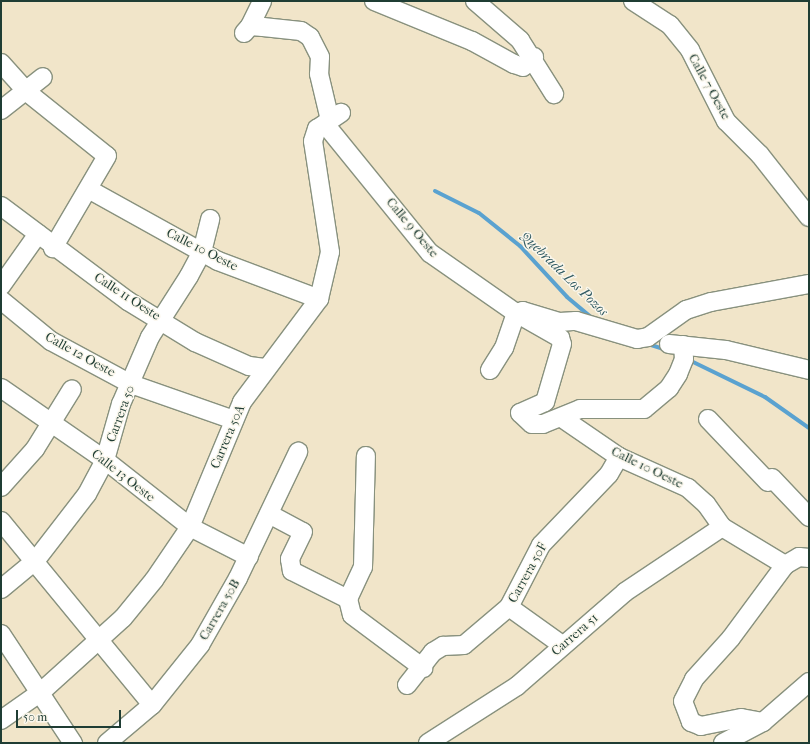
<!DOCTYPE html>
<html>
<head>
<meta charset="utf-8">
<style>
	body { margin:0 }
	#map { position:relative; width:810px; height:744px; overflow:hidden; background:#f1e5c9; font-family:"IM FELL French Canon",serif }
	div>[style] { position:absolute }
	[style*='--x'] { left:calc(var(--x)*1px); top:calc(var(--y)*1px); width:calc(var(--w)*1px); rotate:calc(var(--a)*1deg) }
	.stream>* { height:4px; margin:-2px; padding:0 2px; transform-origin:2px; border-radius:2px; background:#5aa2d0 }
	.roads { filter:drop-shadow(1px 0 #88917e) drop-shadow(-1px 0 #88917e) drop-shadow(0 1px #88917e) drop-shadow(0 -1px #88917e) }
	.minor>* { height:18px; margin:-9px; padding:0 9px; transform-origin:9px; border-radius:9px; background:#fff }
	span { translate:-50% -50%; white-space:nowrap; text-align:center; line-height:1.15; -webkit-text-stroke:3px #fbf7ec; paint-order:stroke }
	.street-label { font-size:13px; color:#1f3d34 }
	.water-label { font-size:14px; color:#315b63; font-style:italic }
	.frame { position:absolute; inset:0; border:2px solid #1f3d34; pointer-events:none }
	.scale { position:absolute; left:16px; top:710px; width:105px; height:18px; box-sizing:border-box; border:2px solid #1f3d34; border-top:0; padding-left:5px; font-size:12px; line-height:14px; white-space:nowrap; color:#1f3d34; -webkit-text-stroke:3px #fbf7ec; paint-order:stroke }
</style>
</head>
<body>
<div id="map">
	<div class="stream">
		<i style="--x:435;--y:191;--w:49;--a:26.6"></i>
		<i style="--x:479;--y:213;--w:53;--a:38.8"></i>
		<i style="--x:520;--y:246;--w:69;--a:47.3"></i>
		<i style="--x:567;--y:297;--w:34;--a:40"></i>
		<i style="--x:648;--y:344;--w:19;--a:18"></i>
		<i style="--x:689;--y:360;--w:85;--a:26"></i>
		<i style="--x:765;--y:397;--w:54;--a:35.2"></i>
	</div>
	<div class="roads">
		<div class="minor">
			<i style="--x:374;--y:1;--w:106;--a:22.2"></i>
			<i style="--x:472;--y:41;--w:48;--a:28.7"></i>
			<i style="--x:514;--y:64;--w:9;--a:18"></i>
			<i style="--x:523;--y:67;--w:15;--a:-42"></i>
			<i style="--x:475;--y:1;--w:60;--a:40.9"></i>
			<i style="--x:520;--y:40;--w:64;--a:57.8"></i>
			<i style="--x:633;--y:1;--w:44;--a:33"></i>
			<i style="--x:670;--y:25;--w:32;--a:51"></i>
			<i style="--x:690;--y:50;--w:80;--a:63.1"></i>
			<i style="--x:726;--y:121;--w:48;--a:45"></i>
			<i style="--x:760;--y:155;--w:79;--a:51.7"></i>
			<i style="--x:250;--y:26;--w:28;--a:-64"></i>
			<i style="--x:244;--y:33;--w:9;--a:-49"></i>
			<i style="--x:250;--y:26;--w:13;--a:4"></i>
			<i style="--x:263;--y:27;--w:38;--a:6"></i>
			<i style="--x:301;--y:31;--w:11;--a:34"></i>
			<i style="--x:310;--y:37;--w:22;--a:63"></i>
			<i style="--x:320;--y:57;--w:17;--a:93"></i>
			<i style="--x:319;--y:74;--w:47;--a:76.6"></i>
			<i style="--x:1;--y:63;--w:39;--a:48"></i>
			<i style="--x:27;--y:92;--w:102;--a:38.7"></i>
			<i style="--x:107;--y:156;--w:107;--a:120.4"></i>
			<i style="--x:1;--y:110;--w:53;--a:-38.2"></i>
			<i style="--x:325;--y:124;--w:166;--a:50.9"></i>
			<i style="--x:430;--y:253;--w:105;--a:34.9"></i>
			<i style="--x:516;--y:313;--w:7;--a:-16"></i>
			<i style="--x:523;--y:311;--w:39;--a:17"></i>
			<i style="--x:560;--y:322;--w:16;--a:-4"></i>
			<i style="--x:576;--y:321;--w:64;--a:16.4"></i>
			<i style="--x:637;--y:339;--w:11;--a:-10"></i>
			<i style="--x:648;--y:337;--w:47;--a:-35.4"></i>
			<i style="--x:686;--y:310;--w:26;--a:-18"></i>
			<i style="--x:711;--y:302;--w:100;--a:-10.4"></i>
			<i style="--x:90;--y:190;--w:146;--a:29"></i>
			<i style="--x:218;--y:261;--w:108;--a:20.6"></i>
			<i style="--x:1;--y:206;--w:159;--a:36.8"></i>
			<i style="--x:128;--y:301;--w:79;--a:31.5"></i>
			<i style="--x:195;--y:342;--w:59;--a:24"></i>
			<i style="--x:249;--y:366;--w:16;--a:7"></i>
			<i style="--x:1;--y:286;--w:64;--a:-54.6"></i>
			<i style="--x:1;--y:300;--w:65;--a:39.4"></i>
			<i style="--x:51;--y:341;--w:91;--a:28.3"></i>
			<i style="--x:131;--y:384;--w:109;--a:19.3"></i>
			<i style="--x:669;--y:344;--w:57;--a:6"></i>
			<i style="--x:726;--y:350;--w:85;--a:13.5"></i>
			<i style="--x:490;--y:370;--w:26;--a:-58"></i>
			<i style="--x:504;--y:348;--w:37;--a:-71"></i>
			<i style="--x:516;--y:313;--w:51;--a:29.6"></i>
			<i style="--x:560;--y:338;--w:6;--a:72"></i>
			<i style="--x:562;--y:344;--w:60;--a:106.3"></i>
			<i style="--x:545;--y:402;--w:27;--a:156"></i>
			<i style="--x:520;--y:413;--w:16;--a:43"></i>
			<i style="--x:532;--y:424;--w:11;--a:0"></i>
			<i style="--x:543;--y:424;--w:40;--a:-22"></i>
			<i style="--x:580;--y:409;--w:64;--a:0"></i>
			<i style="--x:644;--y:409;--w:33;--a:-40"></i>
			<i style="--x:669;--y:388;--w:17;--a:-57"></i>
			<i style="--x:678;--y:374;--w:16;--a:-68"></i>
			<i style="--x:684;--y:359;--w:14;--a:-94"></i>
			<i style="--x:1;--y:388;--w:126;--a:34.7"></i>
			<i style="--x:105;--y:460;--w:108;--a:38.2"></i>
			<i style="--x:190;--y:527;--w:66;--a:27"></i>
			<i style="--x:562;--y:418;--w:69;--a:34.4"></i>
			<i style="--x:619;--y:457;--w:76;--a:24.2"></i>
			<i style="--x:688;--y:488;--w:24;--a:42"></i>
			<i style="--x:706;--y:504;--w:28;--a:55"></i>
			<i style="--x:722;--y:527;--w:74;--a:31.1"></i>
			<i style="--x:708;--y:419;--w:87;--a:46.4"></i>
			<i style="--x:772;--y:478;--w:54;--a:46.5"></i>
			<i style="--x:1;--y:487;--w:51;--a:-48.2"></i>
			<i style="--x:35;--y:449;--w:70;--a:-58.3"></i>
			<i style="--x:269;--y:514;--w:38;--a:28"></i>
			<i style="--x:303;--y:532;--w:30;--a:116"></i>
			<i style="--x:290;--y:559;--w:12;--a:81"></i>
			<i style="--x:292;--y:571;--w:63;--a:26.6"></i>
			<i style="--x:348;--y:599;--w:16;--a:76"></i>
			<i style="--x:352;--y:615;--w:89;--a:36.7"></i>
			<i style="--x:1;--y:521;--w:238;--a:50.6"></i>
			<i style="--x:1;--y:589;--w:45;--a:-39.6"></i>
			<i style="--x:36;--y:560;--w:83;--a:-52.3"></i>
			<i style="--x:87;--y:494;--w:38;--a:-62"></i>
			<i style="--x:105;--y:460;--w:58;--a:-74.1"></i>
			<i style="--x:121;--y:404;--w:73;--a:-66.6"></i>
			<i style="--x:150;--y:337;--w:72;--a:-57.4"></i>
			<i style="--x:189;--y:276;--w:27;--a:-62"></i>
			<i style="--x:202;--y:252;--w:34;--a:-76"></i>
			<i style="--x:348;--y:599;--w:35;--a:-65"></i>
			<i style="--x:363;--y:567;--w:111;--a:-88.5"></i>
			<i style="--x:509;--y:607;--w:65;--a:35.6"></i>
			<i style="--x:1;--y:634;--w:131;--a:56.6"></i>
			<i style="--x:407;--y:685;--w:42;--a:-51.8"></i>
			<i style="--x:433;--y:652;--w:12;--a:-31"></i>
			<i style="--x:443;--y:646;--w:21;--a:-3"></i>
			<i style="--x:464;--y:645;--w:59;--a:-40.2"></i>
			<i style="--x:509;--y:607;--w:70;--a:-62.7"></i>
			<i style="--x:541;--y:545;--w:98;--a:-46.2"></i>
			<i style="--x:609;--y:474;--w:20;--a:-60"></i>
			<i style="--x:1;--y:720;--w:49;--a:-35"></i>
			<i style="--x:41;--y:692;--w:110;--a:-42.1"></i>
			<i style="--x:123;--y:618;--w:49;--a:-50.8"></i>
			<i style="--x:154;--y:580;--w:64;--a:-55.8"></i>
			<i style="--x:190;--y:527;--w:135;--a:-67.4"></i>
			<i style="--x:242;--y:402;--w:129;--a:-53.2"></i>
			<i style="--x:319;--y:299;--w:48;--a:-76.8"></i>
			<i style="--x:330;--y:252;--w:112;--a:-98.7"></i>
			<i style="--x:313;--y:141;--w:13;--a:-72"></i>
			<i style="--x:317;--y:129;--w:29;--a:-34"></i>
			<i style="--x:763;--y:722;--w:22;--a:-170"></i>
			<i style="--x:741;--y:718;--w:41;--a:168.7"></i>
			<i style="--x:701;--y:726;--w:11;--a:-158"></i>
			<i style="--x:691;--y:722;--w:22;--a:-111"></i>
			<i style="--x:683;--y:701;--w:25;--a:-63"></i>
			<i style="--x:694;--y:679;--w:55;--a:-47.9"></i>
			<i style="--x:731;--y:638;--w:91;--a:-53.5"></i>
			<i style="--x:785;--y:565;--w:16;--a:-30"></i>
			<i style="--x:799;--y:557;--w:10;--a:6"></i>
			<i style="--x:107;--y:743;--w:59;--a:-40.2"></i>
			<i style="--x:152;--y:705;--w:77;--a:-51.3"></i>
			<i style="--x:200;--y:645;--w:77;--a:-60.4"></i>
			<i style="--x:238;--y:578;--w:140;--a:-64.5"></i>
			<i style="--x:428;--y:743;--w:106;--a:-32.6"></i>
			<i style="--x:517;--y:686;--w:143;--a:-41"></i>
			<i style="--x:625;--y:592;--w:117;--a:-33.8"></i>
			<i style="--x:723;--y:743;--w:45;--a:-27.7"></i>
			<i style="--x:763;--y:722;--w:61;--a:-41"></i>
		</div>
	</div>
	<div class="street-label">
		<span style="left:709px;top:87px;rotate:61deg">Calle 7 Oeste</span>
		<span style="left:412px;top:228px;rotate:50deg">Calle 9 Oeste</span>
		<span style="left:202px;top:250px;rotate:27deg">Calle 10 Oeste</span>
		<span style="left:127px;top:297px;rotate:33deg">Calle 11 Oeste</span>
		<span style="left:80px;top:355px;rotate:29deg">Calle 12 Oeste</span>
		<span style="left:121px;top:414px;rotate:-70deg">Carrera 50</span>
		<span style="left:228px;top:437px;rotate:-67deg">Carrera 50A</span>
		<span style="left:647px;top:468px;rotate:26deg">Calle 10 Oeste</span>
		<span style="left:123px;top:476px;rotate:38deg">Calle 13 Oeste</span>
		<span style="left:528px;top:573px;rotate:-61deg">Carrera 50F</span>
		<span style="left:220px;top:610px;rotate:-60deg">Carrera 50B</span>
		<span style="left:575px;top:635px;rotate:-41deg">Carrera 51</span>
	</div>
	<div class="water-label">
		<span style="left:564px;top:274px;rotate:44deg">Quebrada Los Pozos</span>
	</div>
	<div class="frame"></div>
	<div class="scale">50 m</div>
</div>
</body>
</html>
